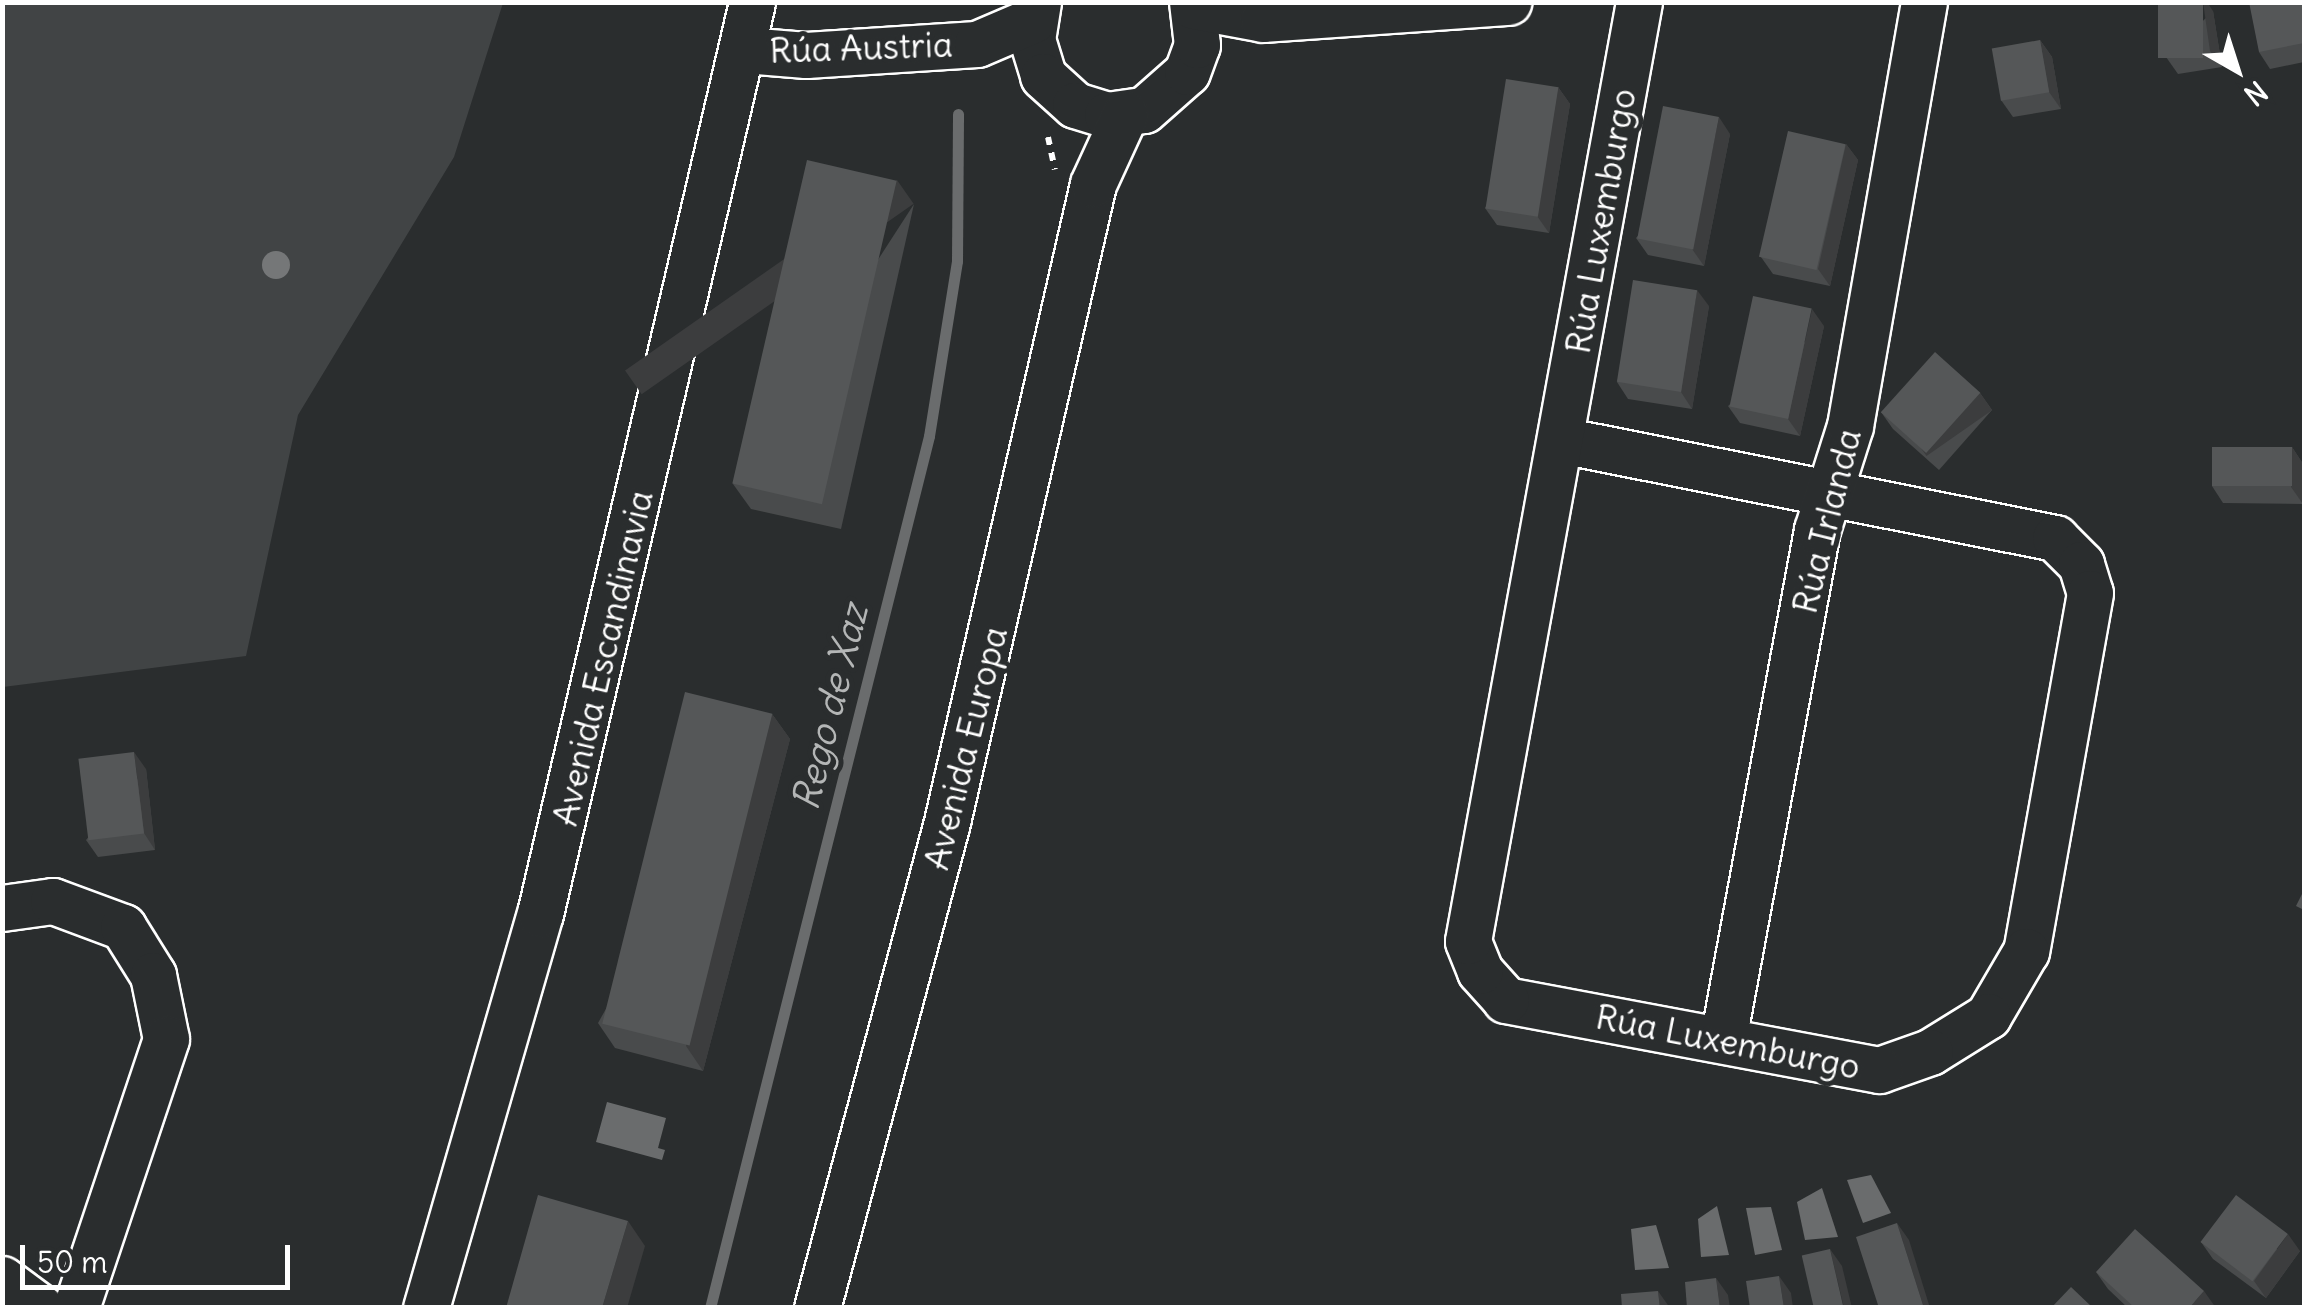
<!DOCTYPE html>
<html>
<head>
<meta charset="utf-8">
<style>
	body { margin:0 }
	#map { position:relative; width:2307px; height:1310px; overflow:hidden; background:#2a2d2e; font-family:Delius,sans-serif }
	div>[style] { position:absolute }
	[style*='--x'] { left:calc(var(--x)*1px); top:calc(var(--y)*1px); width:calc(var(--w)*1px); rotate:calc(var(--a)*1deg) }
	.green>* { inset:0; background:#414445 }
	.water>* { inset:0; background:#6a6c6d }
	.stream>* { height:11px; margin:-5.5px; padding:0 5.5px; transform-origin:5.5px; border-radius:5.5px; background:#6a6c6d }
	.path>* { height:6px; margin-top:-3px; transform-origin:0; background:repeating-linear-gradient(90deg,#fff 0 8px,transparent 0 16px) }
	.roads { filter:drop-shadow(2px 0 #fff) drop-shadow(-2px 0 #fff) drop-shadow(0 2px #fff) drop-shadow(0 -2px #fff) }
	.minor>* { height:45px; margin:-22.5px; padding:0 22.5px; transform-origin:22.5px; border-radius:22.5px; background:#2a2d2e }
	.trees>* { width:28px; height:28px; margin:-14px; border-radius:50%; background:#757778 }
	.wall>* { inset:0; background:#494b4c }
	.shaded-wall>* { inset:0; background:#3c3d3e; transform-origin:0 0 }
	.building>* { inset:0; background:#555758; transform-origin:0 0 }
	span { translate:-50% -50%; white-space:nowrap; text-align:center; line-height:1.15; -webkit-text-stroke:10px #2a2d2e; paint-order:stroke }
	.street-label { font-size:35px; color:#fff }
	.water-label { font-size:38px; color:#b4b6b6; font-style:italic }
	.frame { position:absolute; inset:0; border:5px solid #fff; pointer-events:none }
	.north { position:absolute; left:2187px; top:20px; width:100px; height:100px; -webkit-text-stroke:8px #2a2d2e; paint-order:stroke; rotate:141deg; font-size:28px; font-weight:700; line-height:40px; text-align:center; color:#fff }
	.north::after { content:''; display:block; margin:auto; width:35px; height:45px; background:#fff; clip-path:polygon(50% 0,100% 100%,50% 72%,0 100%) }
	.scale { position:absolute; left:20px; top:1245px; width:270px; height:45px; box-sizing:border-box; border:5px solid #fff; border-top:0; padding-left:12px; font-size:30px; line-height:35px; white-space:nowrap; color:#fff; -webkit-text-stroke:8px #2a2d2e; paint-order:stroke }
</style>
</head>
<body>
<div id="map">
	<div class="green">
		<i style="clip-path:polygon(2px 3px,503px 3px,454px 157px,298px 415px,246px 656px,3px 687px)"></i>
	</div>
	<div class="water">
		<i style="clip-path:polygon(607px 1102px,666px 1118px,658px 1148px,665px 1150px,662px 1160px,596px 1142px)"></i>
		<i style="clip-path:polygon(1871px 1175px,1891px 1213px,1863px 1223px,1847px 1180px)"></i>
		<i style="clip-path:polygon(1822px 1188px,1838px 1237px,1805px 1240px,1797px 1202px)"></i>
		<i style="clip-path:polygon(1717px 1206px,1729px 1255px,1701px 1257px,1698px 1219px)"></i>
		<i style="clip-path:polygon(1771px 1207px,1782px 1250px,1755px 1255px,1746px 1208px)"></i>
		<i style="clip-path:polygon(1656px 1225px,1669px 1268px,1635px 1270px,1631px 1229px)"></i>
	</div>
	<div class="stream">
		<i style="--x:710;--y:1308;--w:899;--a:-75.9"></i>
		<i style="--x:929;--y:436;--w:177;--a:-80.9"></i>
		<i style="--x:957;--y:261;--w:147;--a:-89.6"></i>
	</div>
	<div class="path">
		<i style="--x:1048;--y:137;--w:33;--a:78"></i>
	</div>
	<div class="roads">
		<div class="minor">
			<i style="--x:1038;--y:2;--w:37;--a:99"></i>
			<i style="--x:1032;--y:39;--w:39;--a:73"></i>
			<i style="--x:1043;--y:76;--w:43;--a:42.2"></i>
			<i style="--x:1075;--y:105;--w:34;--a:17"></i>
			<i style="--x:1107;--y:115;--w:37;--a:-8"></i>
			<i style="--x:1144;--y:110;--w:57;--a:-41.5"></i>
			<i style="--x:1187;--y:72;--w:29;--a:-70"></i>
			<i style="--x:1197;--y:45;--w:43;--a:-96.6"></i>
			<i style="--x:1193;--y:6;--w:71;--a:10.5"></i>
			<i style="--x:1263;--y:19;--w:246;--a:-4"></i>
			<i style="--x:745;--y:50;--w:61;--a:4.7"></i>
			<i style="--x:806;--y:55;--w:171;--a:-3.7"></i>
			<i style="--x:977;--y:44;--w:61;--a:-23.2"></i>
			<i style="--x:1561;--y:440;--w:504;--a:11.22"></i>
			<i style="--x:2055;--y:538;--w:37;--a:45"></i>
			<i style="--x:2081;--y:564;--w:30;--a:73"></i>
			<i style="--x:2090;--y:593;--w:364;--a:100.1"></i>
			<i style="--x:2026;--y:951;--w:75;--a:120.3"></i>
			<i style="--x:1988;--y:1016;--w:68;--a:148.2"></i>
			<i style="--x:1930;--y:1052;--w:54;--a:160.6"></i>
			<i style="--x:1879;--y:1070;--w:380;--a:-169.4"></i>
			<i style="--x:1506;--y:1000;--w:39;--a:-132"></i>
			<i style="--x:1480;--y:971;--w:32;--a:-112"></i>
			<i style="--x:1468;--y:941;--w:954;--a:-79.68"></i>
			<i style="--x:2;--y:908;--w:51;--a:-7.8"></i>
			<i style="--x:53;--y:901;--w:75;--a:20.4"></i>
			<i style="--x:123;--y:927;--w:57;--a:58"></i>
			<i style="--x:153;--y:975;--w:65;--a:78.5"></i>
			<i style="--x:166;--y:1039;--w:284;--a:108.5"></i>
			<i style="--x:1723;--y:1039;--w:518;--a:-79.54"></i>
			<i style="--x:1817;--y:530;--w:109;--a:-72.4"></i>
			<i style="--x:1850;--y:426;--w:430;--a:-80.1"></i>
			<i style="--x:2;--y:1279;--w:49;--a:36.6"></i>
			<i style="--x:426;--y:1308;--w:410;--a:-73.9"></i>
			<i style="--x:540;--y:914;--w:936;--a:-76.91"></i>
			<i style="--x:817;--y:1308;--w:503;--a:-75.02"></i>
			<i style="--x:947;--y:822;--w:654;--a:-77.11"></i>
			<i style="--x:1093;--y:184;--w:77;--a:-65.4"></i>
		</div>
	</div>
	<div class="trees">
		<i style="left:276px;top:265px"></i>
	</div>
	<div class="wall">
		<i style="clip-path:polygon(2304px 2px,2304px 62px,2270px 69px,2259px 52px)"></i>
		<i style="clip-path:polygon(2213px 11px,2222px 67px,2178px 74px,2166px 57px)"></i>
		<i style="clip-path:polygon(2040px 40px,2052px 57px,2061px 109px,2013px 117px,2001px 100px)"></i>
		<i style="clip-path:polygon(1558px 87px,1570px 104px,1549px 233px,1497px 225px,1485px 208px)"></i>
		<i style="clip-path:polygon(1730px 134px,1704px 266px,1648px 255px,1636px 238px)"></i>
		<i style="clip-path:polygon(1846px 144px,1858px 160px,1830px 286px,1773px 274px,1761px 257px)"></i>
		<i style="clip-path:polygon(914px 204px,841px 529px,751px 509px,733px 484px)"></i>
		<i style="clip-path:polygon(1709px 306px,1692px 409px,1628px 399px,1617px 382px)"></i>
		<i style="clip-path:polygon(1824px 326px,1800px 436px,1740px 423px,1728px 406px)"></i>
		<i style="clip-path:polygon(1980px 393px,1992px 410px,1939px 470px,1893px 429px,1881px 412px)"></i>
		<i style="clip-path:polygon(2292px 447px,2303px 464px,2303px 504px,2223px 503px,2212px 486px)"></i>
		<i style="clip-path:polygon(772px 714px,790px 739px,703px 1071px,615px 1048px,598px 1023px)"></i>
		<i style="clip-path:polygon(146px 769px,155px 850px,98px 857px,86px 840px)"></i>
		<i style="clip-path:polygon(2201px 1242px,2300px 1251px,2266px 1298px,2213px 1259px)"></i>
		<i style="clip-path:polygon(2096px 1272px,2216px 1308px,2128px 1308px,2108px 1289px)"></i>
	</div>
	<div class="shaded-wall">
		<i style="clip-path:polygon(2203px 2px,2207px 2px,2213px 11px,2222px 67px,2210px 51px)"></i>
		<i style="clip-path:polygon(2040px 40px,2052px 57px,2061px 109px,2049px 92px)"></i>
		<i style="clip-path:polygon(1558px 87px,1570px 104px,1549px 233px,1537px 216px)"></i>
		<i style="clip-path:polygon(1719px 117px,1730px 134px,1704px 266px,1692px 249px)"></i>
		<i style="clip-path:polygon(1846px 144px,1858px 160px,1830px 286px,1818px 269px)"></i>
		<i style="left:897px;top:180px;width:29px;height:332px;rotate:55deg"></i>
		<i style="clip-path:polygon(1697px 290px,1709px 306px,1692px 409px,1681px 392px)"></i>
		<i style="clip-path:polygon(1812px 309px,1824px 326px,1800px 436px,1788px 419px)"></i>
		<i style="left:1980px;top:393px;width:21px;height:80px;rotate:55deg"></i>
		<i style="clip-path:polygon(2292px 447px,2303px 464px,2303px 504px,2291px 487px)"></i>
		<i style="clip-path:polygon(772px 714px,790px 739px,703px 1071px,686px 1046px)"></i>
		<i style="clip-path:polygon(134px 752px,146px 769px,155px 850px,144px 833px)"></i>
		<i style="clip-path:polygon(628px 1221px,645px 1246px,627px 1308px,602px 1308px)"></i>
		<i style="clip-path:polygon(1897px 1223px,1909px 1240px,1930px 1308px,1924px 1308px)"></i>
		<i style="clip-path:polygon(2288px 1234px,2300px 1251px,2266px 1298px,2254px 1281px)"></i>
		<i style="clip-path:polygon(1830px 1249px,1842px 1266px,1852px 1308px,1844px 1308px)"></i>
		<i style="clip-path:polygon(1779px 1276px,1791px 1293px,1793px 1308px,1784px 1308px)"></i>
		<i style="clip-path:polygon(1716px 1278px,1728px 1295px,1730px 1308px,1720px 1308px)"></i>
		<i style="clip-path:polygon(1658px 1291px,1670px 1308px,1660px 1308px)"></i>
		<i style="clip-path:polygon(2204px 1291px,2216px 1308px,2189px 1308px)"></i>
	</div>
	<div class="building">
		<i style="left:2158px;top:2px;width:45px;height:56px"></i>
		<i style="clip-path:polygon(2249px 2px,2304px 2px,2304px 43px,2259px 52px)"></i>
		<i style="left:2040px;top:40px;width:53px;height:49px;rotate:80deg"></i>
		<i style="left:1506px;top:79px;width:53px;height:131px;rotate:9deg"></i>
		<i style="left:1663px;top:106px;width:57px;height:135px;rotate:11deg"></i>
		<i style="left:1788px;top:131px;width:59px;height:129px;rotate:13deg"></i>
		<i style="left:807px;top:160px;width:92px;height:332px;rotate:13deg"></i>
		<i style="left:1633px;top:280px;width:65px;height:103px;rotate:9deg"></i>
		<i style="left:1753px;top:296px;width:60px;height:113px;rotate:12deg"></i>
		<i style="left:1935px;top:352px;width:61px;height:81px;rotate:42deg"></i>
		<i style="left:2212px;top:447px;width:80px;height:39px"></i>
		<i style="left:685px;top:692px;width:90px;height:342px;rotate:14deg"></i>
		<i style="left:134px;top:752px;width:82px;height:56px;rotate:83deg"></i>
		<i style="clip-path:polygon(2304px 890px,2304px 910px,2296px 906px)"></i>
		<i style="clip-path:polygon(538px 1195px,628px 1221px,602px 1308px,506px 1308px)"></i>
		<i style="left:2236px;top:1195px;width:65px;height:59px;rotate:37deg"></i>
		<i style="clip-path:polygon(1897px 1223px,1924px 1308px,1879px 1308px,1856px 1237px)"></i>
		<i style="clip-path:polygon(2135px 1229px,2204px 1291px,2189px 1308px,2135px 1308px,2096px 1272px)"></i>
		<i style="left:1830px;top:1249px;width:61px;height:29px;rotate:77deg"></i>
		<i style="clip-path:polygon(1779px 1276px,1784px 1308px,1750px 1308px,1746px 1281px)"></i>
		<i style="clip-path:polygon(1716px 1278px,1720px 1308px,1687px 1308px,1685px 1282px)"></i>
		<i style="clip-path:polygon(2071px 1287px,2093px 1308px,2051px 1308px)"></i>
		<i style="clip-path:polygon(1658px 1291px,1660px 1308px,1622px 1308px,1621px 1294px)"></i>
	</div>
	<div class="street-label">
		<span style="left:861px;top:47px;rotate:-2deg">Rúa Austria</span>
		<span style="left:1600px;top:221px;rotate:-80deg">Rúa Luxemburgo</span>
		<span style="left:1826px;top:521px;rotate:-76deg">Rúa Irlanda</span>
		<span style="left:602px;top:658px;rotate:-77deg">Avenida Escandinavia</span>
		<span style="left:965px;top:748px;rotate:-76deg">Avenida Europa</span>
		<span style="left:1728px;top:1041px;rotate:11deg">Rúa Luxemburgo</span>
	</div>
	<div class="water-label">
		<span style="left:830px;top:707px;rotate:-76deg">Rego de Xaz</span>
	</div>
	<div class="frame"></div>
	<div class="north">N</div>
	<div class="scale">50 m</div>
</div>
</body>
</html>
